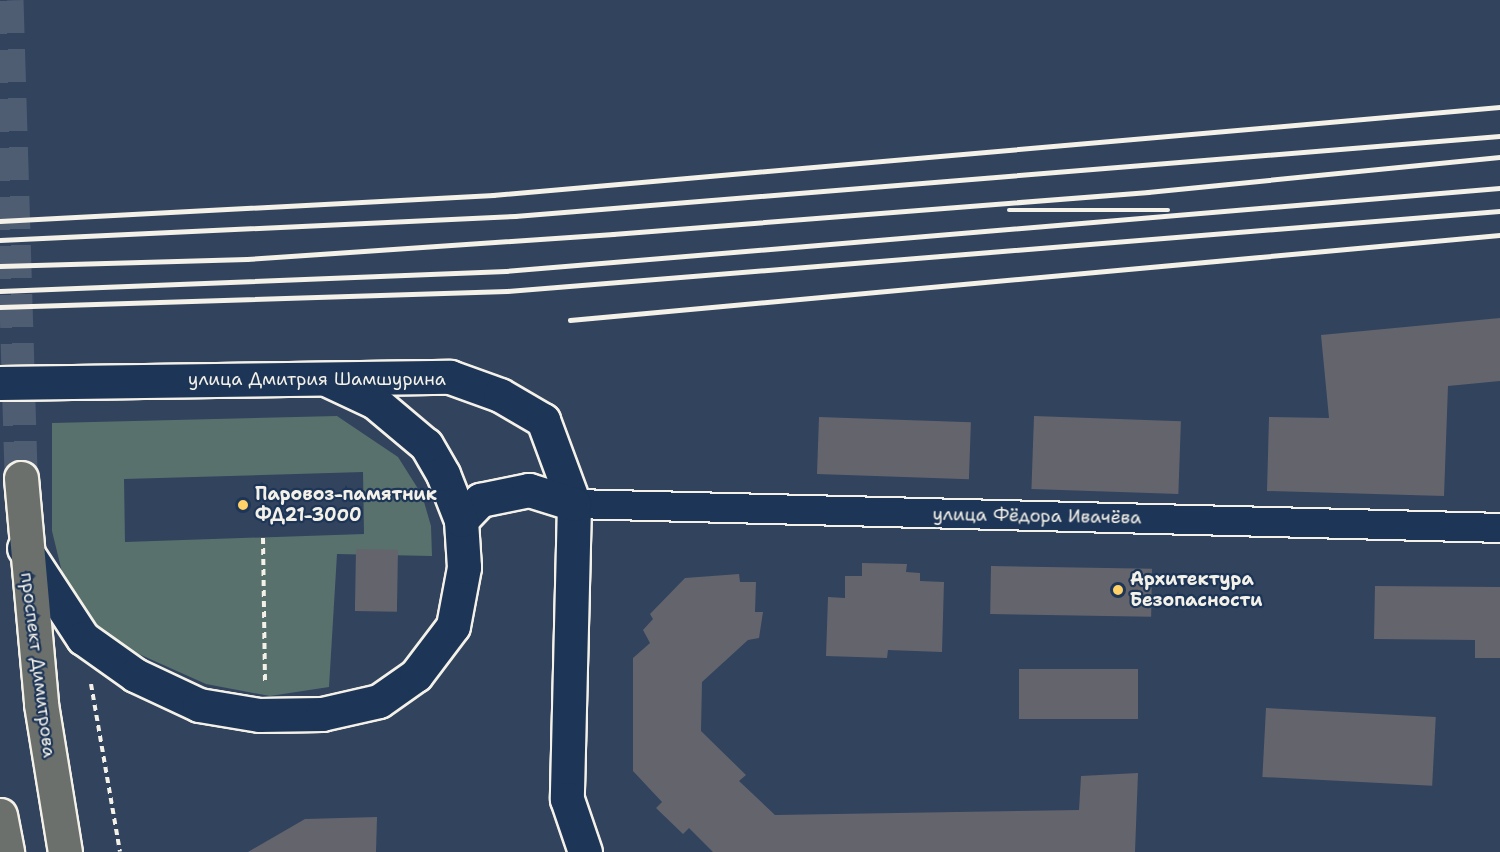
<!DOCTYPE html>
<html>
<head>
<meta charset="utf-8">
<style>
	body { margin:0 }
	#map { position:relative; width:1500px; height:852px; overflow:hidden; background:#32435e; font-family:"Shantell Sans",sans-serif }
	div>[style] { position:absolute }
	[style*='--x'] { left:calc(var(--x)*1px); top:calc(var(--y)*1px); width:calc(var(--w)*1px); rotate:calc(var(--a)*1deg) }
	.green>* { inset:0; background:#58716d }
	.building>* { inset:0; background:#64646d; transform-origin:0 0 }
	.primary-tunnel>* { height:33px; margin-top:-16.5px; transform-origin:0; background:repeating-linear-gradient(90deg,#4f5d73 0 33px,transparent 0 49px) }
	.path>* { height:4px; margin-top:-2px; transform-origin:0; background:repeating-linear-gradient(90deg,#f4f1e8 0 6px,transparent 0 10.5px) }
	.roads { filter:drop-shadow(2px 0 #f4f1e8) drop-shadow(-2px 0 #f4f1e8) drop-shadow(0 2px #f4f1e8) drop-shadow(0 -2px #f4f1e8) }
	.minor>* { height:28px; margin:-14px; padding:0 14px; transform-origin:14px; border-radius:14px; background:#1d3557 }
	.tertiary>* { height:33px; margin:-16.5px; padding:0 16.5px; transform-origin:16.5px; border-radius:16.5px; background:#1d3557 }
	.primary>* { height:33px; margin:-16.5px; padding:0 16.5px; transform-origin:16.5px; border-radius:16.5px; background:#6c706d }
	.rail>* { height:4.5px; margin:-2.25px; padding:0 2.25px; transform-origin:2.25px; border-radius:2.25px; background:#f4f1e8 }
	.dots>* { width:16px; height:16px; translate:-50% -50%; box-sizing:border-box; border:3px solid #1d3557; border-radius:50% }
	span { translate:-50% -50%; white-space:nowrap; text-align:center; line-height:1.15; -webkit-text-stroke:4.5px #1d3557; paint-order:stroke }
	.street-label { font-size:18px; color:#f4f1e8 }
	.poi-label { font-size:18px; color:#f4f1e8; font-weight:700 }
	.left { translate:0 -50%; text-align:left }
</style>
</head>
<body>
<div id="map">
	<div class="green">
		<i style="clip-path:polygon(evenodd,337px 416px,398px 457px,422px 495px,431px 526px,432px 556px,337px 554px,329px 687px,270px 696px,206px 684px,103px 638px,69px 601px,52px 531px,52px 423px,337px 416px,363px 472px,364px 534px,125px 542px,124px 479px,363px 472px)"></i>
	</div>
	<div class="building">
		<i style="clip-path:polygon(1500px 318px,1500px 381px,1448px 386px,1444px 496px,1267px 491px,1269px 417px,1329px 418px,1321px 335px)"></i>
		<i style="left:1034px;top:416px;width:147px;height:73px;rotate:2deg"></i>
		<i style="left:819px;top:417px;width:152px;height:57px;rotate:2deg"></i>
		<i style="left:356px;top:549px;width:42px;height:62px;rotate:1deg"></i>
		<i style="clip-path:polygon(862px 563px,907px 564px,906px 572px,920px 573px,920px 581px,944px 582px,942px 652px,888px 650px,887px 658px,826px 656px,828px 597px,845px 598px,845px 576px,862px 576px)"></i>
		<i style="left:991px;top:566px;width:161px;height:48px;rotate:1deg"></i>
		<i style="clip-path:polygon(739px 574px,740px 582px,756px 582px,755px 612px,763px 612px,759px 638px,748px 640px,702px 682px,701px 731px,746px 775px,739px 781px,775px 815px,1079px 810px,1081px 776px,1138px 773px,1135px 852px,713px 852px,689px 828px,683px 834px,656px 808px,662px 802px,633px 771px,633px 658px,650px 643px,643px 630px,653px 619px,650px 614px,685px 578px)"></i>
		<i style="clip-path:polygon(1375px 586px,1500px 587px,1500px 658px,1475px 658px,1475px 640px,1374px 639px)"></i>
		<i style="left:1019px;top:669px;width:119px;height:50px"></i>
		<i style="left:1266px;top:708px;width:170px;height:69px;rotate:3deg"></i>
		<i style="clip-path:polygon(377px 817px,376px 852px,248px 852px,305px 819px)"></i>
	</div>
	<div class="primary-tunnel">
		<i style="--x:7;--y:0;--w:478;--a:88.3"></i>
	</div>
	<div class="path">
		<i style="--x:263;--y:538;--w:146;--a:89.2"></i>
		<i style="--x:91;--y:684;--w:170;--a:80.2"></i>
	</div>
	<div class="roads">
		<div class="minor">
			<i style="--x:574;--y:504;--w:926;--a:1.48"></i>
		</div>
		<div class="tertiary">
			<i style="--x:0;--y:383;--w:450;--a:-0.8"></i>
			<i style="--x:450;--y:377;--w:53;--a:19.8"></i>
			<i style="--x:500;--y:395;--w:50;--a:30.2"></i>
			<i style="--x:543;--y:420;--w:90;--a:69.7"></i>
			<i style="--x:574;--y:504;--w:295;--a:91.4"></i>
			<i style="--x:567;--y:799;--w:56;--a:71.2"></i>
			<i style="--x:461;--y:520;--w:28;--a:-46"></i>
			<i style="--x:480;--y:500;--w:50;--a:-11.5"></i>
			<i style="--x:529;--y:490;--w:47;--a:17.3"></i>
			<i style="--x:24;--y:548;--w:108;--a:56.8"></i>
			<i style="--x:83;--y:638;--w:64;--a:35.4"></i>
			<i style="--x:135;--y:675;--w:71;--a:25.1"></i>
			<i style="--x:199;--y:705;--w:61;--a:9.5"></i>
			<i style="--x:259;--y:715;--w:63;--a:-0.9"></i>
			<i style="--x:322;--y:714;--w:58;--a:-12.8"></i>
			<i style="--x:379;--y:701;--w:45;--a:-35.1"></i>
			<i style="--x:416;--y:675;--w:61;--a:-52.9"></i>
			<i style="--x:453;--y:626;--w:60;--a:-79.4"></i>
			<i style="--x:464;--y:567;--w:47;--a:-93.7"></i>
			<i style="--x:461;--y:520;--w:49;--a:-111.4"></i>
			<i style="--x:443;--y:474;--w:34;--a:-120"></i>
			<i style="--x:426;--y:445;--w:67;--a:-139.9"></i>
			<i style="--x:375;--y:402;--w:50;--a:-155"></i>
		</div>
		<div class="primary">
			<i style="--x:21;--y:478;--w:227;--a:84.9"></i>
			<i style="--x:41;--y:704;--w:150;--a:80.8"></i>
			<i style="--x:0;--y:815;--w:38;--a:79"></i>
		</div>
	</div>
	<div class="rail">
		<i style="--x:1009;--y:210;--w:159;--a:0"></i>
		<i style="--x:0;--y:221;--w:494;--a:-3"></i>
		<i style="--x:493;--y:195;--w:1011;--a:-4.99"></i>
		<i style="--x:0;--y:240;--w:516;--a:-2.67"></i>
		<i style="--x:515;--y:216;--w:988;--a:-4.64"></i>
		<i style="--x:0;--y:266;--w:247;--a:-1.6"></i>
		<i style="--x:247;--y:259;--w:367;--a:-3.9"></i>
		<i style="--x:613;--y:234;--w:537;--a:-4.49"></i>
		<i style="--x:1148;--y:192;--w:354;--a:-5.7"></i>
		<i style="--x:0;--y:291;--w:506;--a:-2.26"></i>
		<i style="--x:506;--y:271;--w:997;--a:-4.77"></i>
		<i style="--x:0;--y:307;--w:507;--a:-1.81"></i>
		<i style="--x:507;--y:291;--w:996;--a:-4.61"></i>
		<i style="--x:570;--y:320;--w:934;--a:-5.22"></i>
	</div>
	<div class="dots">
		<i style="left:243px;top:505px;background:#ffd166"></i>
		<i style="left:1118px;top:590px;background:#ffd166"></i>
	</div>
	<div class="street-label">
		<span style="left:317px;top:379px">улица Дмитрия Шамшурина</span>
		<span style="left:1037px;top:516px;rotate:1deg">улица Фёдора Ивачёва</span>
		<span style="left:38px;top:665px;rotate:83deg">проспект Димитрова</span>
	</div>
	<div class="poi-label">
		<span class="left" style="left:255px;top:505px">Паровоз-памятник<br>ФД21-3000</span>
		<span class="left" style="left:1130px;top:590px">Архитектура<br>Безопасности</span>
	</div>
</div>
</body>
</html>
